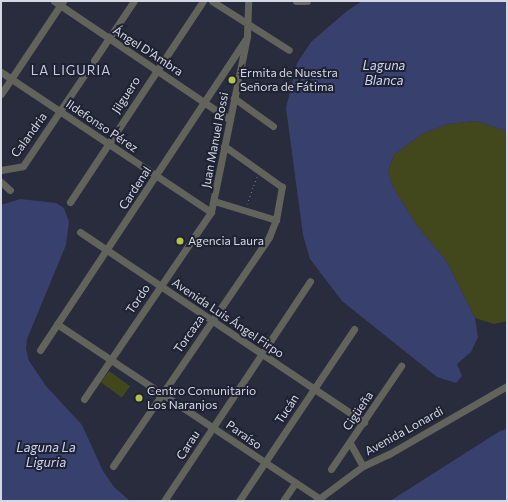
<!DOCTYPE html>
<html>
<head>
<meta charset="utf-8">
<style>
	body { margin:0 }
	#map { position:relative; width:508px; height:502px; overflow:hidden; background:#282c3d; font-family:Commissioner,sans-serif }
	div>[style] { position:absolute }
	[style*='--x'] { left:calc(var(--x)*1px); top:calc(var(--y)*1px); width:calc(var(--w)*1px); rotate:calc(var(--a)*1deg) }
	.green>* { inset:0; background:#43481c; transform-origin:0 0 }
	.water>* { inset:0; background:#38406e }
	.path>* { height:1px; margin-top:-0.5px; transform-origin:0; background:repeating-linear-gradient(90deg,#727584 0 1px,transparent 0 4px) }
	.minor>* { height:7px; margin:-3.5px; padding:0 3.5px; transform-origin:3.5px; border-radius:3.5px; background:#62645b }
	.dots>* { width:11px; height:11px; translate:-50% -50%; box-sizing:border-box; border:2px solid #1f2233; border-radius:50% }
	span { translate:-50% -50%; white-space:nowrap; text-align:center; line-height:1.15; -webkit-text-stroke:4px #1f2233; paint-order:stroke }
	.street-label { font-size:12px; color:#d5d8e3 }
	.poi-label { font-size:12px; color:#d5d8e3 }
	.left { translate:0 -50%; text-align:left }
	.water-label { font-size:13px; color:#ccd4f3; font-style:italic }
	.neighbourhood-label { font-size:13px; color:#c7cce3; letter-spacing:1px }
	.frame { position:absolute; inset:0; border:2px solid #d5d8e3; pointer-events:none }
</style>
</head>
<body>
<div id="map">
	<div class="green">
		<i style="clip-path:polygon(476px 121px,507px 131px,507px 321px,494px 324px,475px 318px,447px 262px,416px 224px,393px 187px,388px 171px,394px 155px,422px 134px,448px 124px)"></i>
		<i style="left:109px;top:371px;width:26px;height:14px;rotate:36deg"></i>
	</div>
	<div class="water">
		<i style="clip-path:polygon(362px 1px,507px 1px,507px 131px,476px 121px,448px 124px,422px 134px,394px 155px,388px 171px,393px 187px,416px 224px,447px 262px,475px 318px,478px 337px,471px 352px,457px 364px,462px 376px,456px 383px,437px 377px,342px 301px,310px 259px,303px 235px,286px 108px,297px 63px,311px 42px,347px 11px)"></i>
		<i style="clip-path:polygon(20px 199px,56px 203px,64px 208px,69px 222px,66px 245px,27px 339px,26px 349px,29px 361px,46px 386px,82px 425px,103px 471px,114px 487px,130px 501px,1px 501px,1px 205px)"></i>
		<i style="clip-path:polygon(507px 429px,507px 501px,390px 501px,500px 431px)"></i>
	</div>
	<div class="path">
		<i style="--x:247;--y:204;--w:29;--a:-70"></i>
	</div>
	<div class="minor">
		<i style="--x:54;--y:1;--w:211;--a:34"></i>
		<i style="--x:212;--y:1;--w:91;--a:32.5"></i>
		<i style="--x:296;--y:1;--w:11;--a:0"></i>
		<i style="--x:1;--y:72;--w:252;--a:33.7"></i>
		<i style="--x:1;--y:94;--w:112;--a:-56.3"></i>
		<i style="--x:234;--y:98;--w:48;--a:35.7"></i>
		<i style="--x:1;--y:170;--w:22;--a:-10"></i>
		<i style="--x:23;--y:166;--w:199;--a:-56.1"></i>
		<i style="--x:1;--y:182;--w:12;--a:42"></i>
		<i style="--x:214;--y:201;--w:65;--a:17"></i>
		<i style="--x:70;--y:202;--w:241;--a:-56.5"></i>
		<i style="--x:80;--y:232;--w:342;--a:33.8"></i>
		<i style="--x:57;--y:324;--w:315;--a:33.6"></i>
		<i style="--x:40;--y:350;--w:372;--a:-56.5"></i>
		<i style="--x:84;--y:399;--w:226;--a:-55.8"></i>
		<i style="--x:211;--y:212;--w:180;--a:-78.4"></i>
		<i style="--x:247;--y:36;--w:35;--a:-88"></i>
		<i style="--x:350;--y:443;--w:26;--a:61"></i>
		<i style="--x:113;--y:466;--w:277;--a:-55.7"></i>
		<i style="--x:269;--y:237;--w:18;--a:-68"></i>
		<i style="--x:276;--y:220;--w:34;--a:-80"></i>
		<i style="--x:282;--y:187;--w:71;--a:-144.7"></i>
		<i style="--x:331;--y:469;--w:125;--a:-55.8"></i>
		<i style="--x:164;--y:501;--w:264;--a:-56.4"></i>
		<i style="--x:239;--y:501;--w:207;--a:-56.2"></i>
		<i style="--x:283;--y:501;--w:22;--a:-56"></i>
		<i style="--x:316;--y:501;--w:59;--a:-36.7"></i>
		<i style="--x:363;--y:466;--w:29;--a:-25"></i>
		<i style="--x:389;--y:454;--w:136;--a:-30"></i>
	</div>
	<div class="dots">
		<i style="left:232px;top:80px;background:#b4c24a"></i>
		<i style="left:180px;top:241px;background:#b4c24a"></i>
		<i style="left:139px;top:398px;background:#b4c24a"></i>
	</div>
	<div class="street-label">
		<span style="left:148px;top:51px;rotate:33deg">Ángel D'Ambra</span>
		<span style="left:126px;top:95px;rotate:-57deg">Jilguero</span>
		<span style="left:102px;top:126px;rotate:34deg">Ildefonso Pérez</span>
		<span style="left:29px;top:135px;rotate:-54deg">Calandria</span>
		<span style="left:215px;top:140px;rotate:-79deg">Juan Manuel Rossi</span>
		<span style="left:135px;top:188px;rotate:-57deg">Cardenal</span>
		<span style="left:138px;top:299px;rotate:-56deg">Tordo</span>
		<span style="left:228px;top:318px;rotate:34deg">Avenida Luis Ángel Firpo</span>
		<span style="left:189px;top:334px;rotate:-55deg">Torcaza</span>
		<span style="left:287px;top:409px;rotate:-57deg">Tucán</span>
		<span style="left:358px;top:411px;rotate:-56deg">Cigüeña</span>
		<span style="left:404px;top:431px;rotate:-29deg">Avenida Lonardi</span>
		<span style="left:244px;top:435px;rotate:35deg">Paraíso</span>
		<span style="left:188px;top:445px;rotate:-57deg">Carau</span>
	</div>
	<div class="poi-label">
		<span class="left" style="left:240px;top:80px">Ermita de Nuestra<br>Señora de Fátima</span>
		<span class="left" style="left:188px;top:241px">Agencia Laura</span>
		<span class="left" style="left:147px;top:398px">Centro Comunitario<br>Los Naranjos</span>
	</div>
	<div class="water-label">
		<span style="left:384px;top:73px">Laguna<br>Blanca</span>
		<span style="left:46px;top:455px">Laguna La<br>Liguria</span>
	</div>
	<div class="neighbourhood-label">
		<span style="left:71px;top:70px">LA LIGURIA</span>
	</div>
	<div class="frame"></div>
</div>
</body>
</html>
